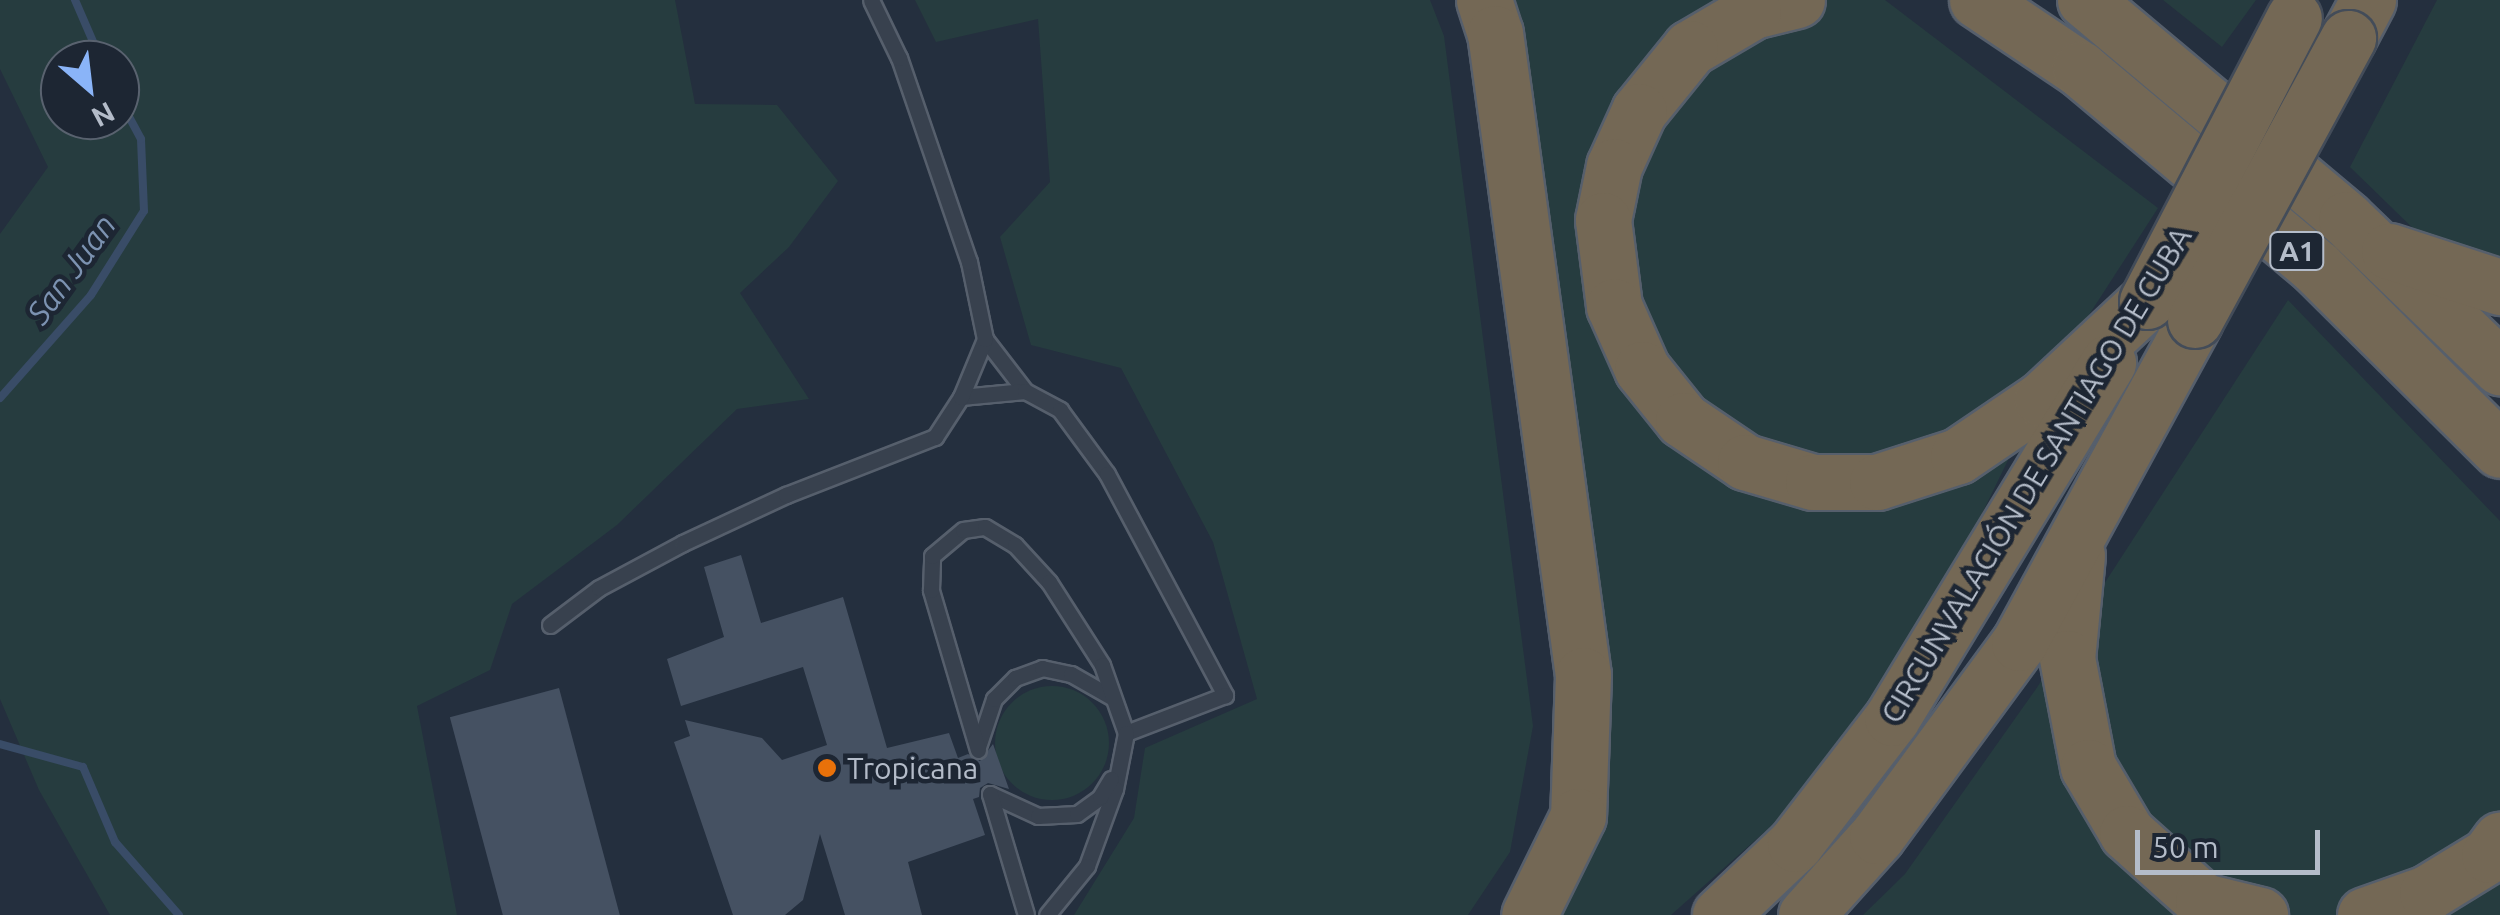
<!DOCTYPE html>
<html>
<head>
<meta charset="utf-8">
<style>
	body { margin:0 }
	#map { position:relative; width:2500px; height:915px; overflow:hidden; background:#242f3e; font-family:Ubuntu,sans-serif }
	div>[style] { position:absolute }
	[style*='--x'] { left:calc(var(--x)*1px); top:calc(var(--y)*1px); width:calc(var(--w)*1px); rotate:calc(var(--a)*1deg) }
	.green>* { inset:0; background:#263c3f }
	.round { border-radius:50% }
	.stream>* { height:8px; margin:-4px; padding:0 4px; transform-origin:4px; border-radius:4px; background:#394c67 }
	.building>* { inset:0; background:#455162; transform-origin:0 0 }
	.roads { filter:drop-shadow(2px 0 #565f6c) drop-shadow(-2px 0 #565f6c) drop-shadow(0 2px #565f6c) drop-shadow(0 -2px #565f6c) }
	.service>* { height:15px; margin:-7.5px; padding:0 7.5px; transform-origin:7.5px; border-radius:7.5px; background:#38414e }
	.motorway>* { height:55px; margin:-27.5px; padding:0 27.5px; transform-origin:27.5px; border-radius:27.5px; background:#746855 }
	.bridges { filter:drop-shadow(2px 0 #434c59) drop-shadow(-2px 0 #434c59) drop-shadow(0 2px #434c59) drop-shadow(0 -2px #434c59) }
	.motorway-bridge>* { height:55px; margin:-27.5px; padding:0 27.5px; transform-origin:27.5px; border-radius:27.5px; background:#746855 }
	.dots>* { width:28px; height:28px; translate:-50% -50%; box-sizing:border-box; border:5px solid #1d2633; border-radius:50% }
	span { translate:-50% -50%; white-space:nowrap; text-align:center; line-height:1.15; -webkit-text-stroke:9px #1d2633; paint-order:stroke }
	.shield-label span { padding:2px 8px; background:#1d2633; border:2px solid; border-radius:8px; -webkit-text-stroke-width:0 }
	.shield-label { font-size:28px; color:#b4bcc9; font-weight:700 }
	.street-label { font-size:30px; color:#b4bcc9 }
	.poi-label { font-size:30px; color:#b4bcc9 }
	.left { translate:0 -50%; text-align:left }
	.water-label { font-size:32px; color:#7c92b1; font-style:italic }
	.north { position:absolute; left:40px; top:40px; width:100px; height:100px; box-sizing:border-box; background:#1d2633; border:2px solid #59626f; border-radius:50%; rotate:152deg; font-size:28px; font-weight:700; line-height:40px; text-align:center; color:#b4bcc9 }
	.north::after { content:''; display:block; margin:auto; width:35px; height:45px; background:#8ab4f8; clip-path:polygon(50% 0,100% 100%,50% 72%,0 100%) }
	.scale { position:absolute; left:2135px; top:830px; width:185px; height:45px; box-sizing:border-box; border:5px solid #b4bcc9; border-top:0; padding-left:12px; font-size:30px; line-height:35px; white-space:nowrap; color:#b4bcc9; -webkit-text-stroke:8px #1d2633; paint-order:stroke }
</style>
</head>
<body>
<div id="map">
	<div class="green">
		<i style="clip-path:polygon(evenodd,0 0,675px 0,695px 104px,777px 105px,838px 181px,789px 247px,740px 293px,809px 399px,737px 409px,617px 525px,512px 604px,490px 670px,417px 706px,457px 915px,110px 915px,39px 790px,0 699px,0 234px,48px 167px,0 69px,0 0,60px 60px,120px 60px,120px 120px,60px 120px,60px 60px)"></i>
		<i style="clip-path:polygon(915px 0,1430px 0,1444px 36px,1533px 726px,1510px 852px,1468px 915px,1074px 915px,1134px 818px,1145px 748px,1257px 699px,1213px 542px,1121px 368px,1031px 345px,1000px 237px,1050px 182px,1038px 19px,936px 42px)"></i>
		<i style="clip-path:polygon(1506px 0,1885px 0,2158px 208px,2047px 380px,1937px 606px,1822px 781px,1671px 915px,1562px 915px,1597px 823px)"></i>
		<i style="clip-path:polygon(2163px 0,2256px 0,2222px 47px)"></i>
		<i style="clip-path:polygon(2437px 0,2500px 0,2500px 313px,2350px 167px)"></i>
		<i style="clip-path:polygon(2288px 300px,2500px 521px,2500px 915px,1863px 915px,1905px 874px,2036px 689px)"></i>
		<i class="round" style="left:995px;top:686px;width:114px;height:114px"></i>
	</div>
	<div class="stream">
		<i style="--x:75;--y:0;--w:65;--a:66.6"></i>
		<i style="--x:0;--y:398;--w:137;--a:-48.5"></i>
		<i style="--x:91;--y:295;--w:99;--a:-57.8"></i>
		<i style="--x:144;--y:211;--w:72;--a:-92.4"></i>
		<i style="--x:141;--y:139;--w:44;--a:-118.3"></i>
		<i style="--x:0;--y:744;--w:86;--a:15.5"></i>
		<i style="--x:83;--y:767;--w:82;--a:66.9"></i>
		<i style="--x:115;--y:842;--w:97;--a:48.8"></i>
	</div>
	<div class="building">
		<i style="clip-path:polygon(741px 555px,761px 623px,843px 597px,887px 748px,949px 733px,958px 758px,968px 754px,980px 761px,993px 744px,1009px 789px,988px 783px,980px 788px,979px 797px,973px 799px,985px 835px,908px 862px,922px 915px,845px 915px,820px 834px,803px 900px,785px 915px,733px 915px,674px 742px,690px 736px,685px 720px,762px 738px,782px 760px,827px 745px,803px 667px,681px 706px,667px 659px,724px 637px,704px 567px)"></i>
		<i style="left:559px;top:688px;width:235px;height:113px;rotate:75deg"></i>
	</div>
	<div class="roads">
		<div class="service">
			<i style="--x:985;--y:339;--w:66;--a:52.4"></i>
			<i style="--x:961;--y:397;--w:64;--a:-5.4"></i>
			<i style="--x:1025;--y:391;--w:40;--a:28"></i>
			<i style="--x:1060;--y:410;--w:79;--a:53.7"></i>
			<i style="--x:1107;--y:474;--w:251;--a:61.9"></i>
			<i style="--x:1225;--y:695;--w:106;--a:159"></i>
			<i style="--x:550;--y:625;--w:61;--a:-37.1"></i>
			<i style="--x:599;--y:588;--w:95;--a:-28.2"></i>
			<i style="--x:683;--y:543;--w:114;--a:-25"></i>
			<i style="--x:786;--y:495;--w:160;--a:-21.3"></i>
			<i style="--x:935;--y:437;--w:48;--a:-57"></i>
			<i style="--x:961;--y:397;--w:63;--a:-67.5"></i>
			<i style="--x:985;--y:339;--w:79;--a:-101.7"></i>
			<i style="--x:969;--y:262;--w:216;--a:-108.9"></i>
			<i style="--x:899;--y:58;--w:64;--a:-115.8"></i>
			<i style="--x:978;--y:747;--w:51;--a:-71.6"></i>
			<i style="--x:994;--y:699;--w:30;--a:-45"></i>
			<i style="--x:1015;--y:678;--w:29;--a:-20"></i>
			<i style="--x:1042;--y:668;--w:30;--a:12"></i>
			<i style="--x:1071;--y:674;--w:48;--a:29.7"></i>
			<i style="--x:978;--y:750;--w:167;--a:-106.4"></i>
			<i style="--x:931;--y:590;--w:34;--a:-88"></i>
			<i style="--x:932;--y:556;--w:40;--a:-40"></i>
			<i style="--x:963;--y:530;--w:22;--a:-8"></i>
			<i style="--x:985;--y:527;--w:35;--a:31"></i>
			<i style="--x:1015;--y:545;--w:50;--a:47.4"></i>
			<i style="--x:1049;--y:582;--w:98;--a:57.4"></i>
			<i style="--x:1102;--y:665;--w:72;--a:70.6"></i>
			<i style="--x:1126;--y:733;--w:57;--a:101.1"></i>
			<i style="--x:1115;--y:789;--w:82;--a:110"></i>
			<i style="--x:1087;--y:866;--w:63;--a:129.2"></i>
			<i style="--x:990;--y:794;--w:53;--a:24.6"></i>
			<i style="--x:1038;--y:816;--w:39;--a:-3"></i>
			<i style="--x:1077;--y:814;--w:29;--a:-36"></i>
			<i style="--x:1100;--y:797;--w:21;--a:-59"></i>
			<i style="--x:990;--y:794;--w:126;--a:73.4"></i>
		</div>
		<div class="motorway">
			<i style="--x:1484;--y:0;--w:35;--a:72"></i>
			<i style="--x:1495;--y:33;--w:648;--a:82.2"></i>
			<i style="--x:1583;--y:675;--w:141;--a:92"></i>
			<i style="--x:1578;--y:816;--w:110;--a:116.3"></i>
			<i style="--x:1797;--y:0;--w:45;--a:166"></i>
			<i style="--x:1753;--y:11;--w:73;--a:149.6"></i>
			<i style="--x:1690;--y:48;--w:81;--a:129"></i>
			<i style="--x:1639;--y:111;--w:60;--a:114.4"></i>
			<i style="--x:1614;--y:166;--w:55;--a:101.5"></i>
			<i style="--x:1603;--y:220;--w:87;--a:82.7"></i>
			<i style="--x:1614;--y:306;--w:69;--a:66"></i>
			<i style="--x:1642;--y:369;--w:65;--a:51.2"></i>
			<i style="--x:1683;--y:420;--w:75;--a:34.1"></i>
			<i style="--x:1745;--y:462;--w:71;--a:16.4"></i>
			<i style="--x:1813;--y:482;--w:64;--a:0"></i>
			<i style="--x:1877;--y:482;--w:85;--a:-17.8"></i>
			<i style="--x:1958;--y:456;--w:102;--a:-34.2"></i>
			<i style="--x:2042;--y:399;--w:144;--a:-43"></i>
			<i style="--x:1977;--y:0;--w:124;--a:33.8"></i>
			<i style="--x:2080;--y:69;--w:309;--a:40"></i>
			<i style="--x:2317;--y:268;--w:258;--a:44.8"></i>
			<i style="--x:2085;--y:0;--w:341;--a:40"></i>
			<i style="--x:2346;--y:219;--w:214;--a:43.9"></i>
			<i style="--x:2348;--y:38;--w:43;--a:-62.2"></i>
			<i style="--x:2389;--y:251;--w:117;--a:18"></i>
			<i style="--x:2077;--y:555;--w:103;--a:95.5"></i>
			<i style="--x:2067;--y:658;--w:111;--a:79.1"></i>
			<i style="--x:2088;--y:767;--w:77;--a:59.4"></i>
			<i style="--x:2127;--y:833;--w:102;--a:41.8"></i>
			<i style="--x:2203;--y:901;--w:59;--a:13.8"></i>
			<i style="--x:1720;--y:915;--w:103;--a:-43.4"></i>
			<i style="--x:1795;--y:844;--w:159;--a:-52.4"></i>
			<i style="--x:1892;--y:718;--w:416;--a:-58.7"></i>
			<i style="--x:1806;--y:915;--w:106;--a:-48.1"></i>
			<i style="--x:1877;--y:836;--w:240;--a:-53.7"></i>
			<i style="--x:2019;--y:643;--w:368;--a:-61.4"></i>
			<i style="--x:2365;--y:915;--w:66;--a:-19.5"></i>
			<i style="--x:2427;--y:893;--w:73;--a:-31.5"></i>
			<i style="--x:2489;--y:855;--w:19;--a:-54"></i>
		</div>
	</div>
	<div class="bridges">
		<div class="motorway-bridge">
			<i style="--x:2147;--y:301;--w:319;--a:-62.6"></i>
			<i style="--x:2195;--y:320;--w:321;--a:-61.5"></i>
		</div>
	</div>
	<div class="dots">
		<i style="left:827px;top:768px;background:#e8710a"></i>
	</div>
	<div class="shield-label">
		<span style="left:2297px;top:251px">A1</span>
	</div>
	<div class="street-label">
		<span style="left:2036px;top:475px;rotate:-59deg">CIRCUNVALACIÓN DE SANTIAGO DE CUBA</span>
	</div>
	<div class="poi-label">
		<span class="left" style="left:847px;top:768px">Tropicana</span>
	</div>
	<div class="water-label">
		<span style="left:71px;top:269px;rotate:-54deg">San Juan</span>
	</div>
	<div class="north">N</div>
	<div class="scale">50 m</div>
</div>
</body>
</html>
